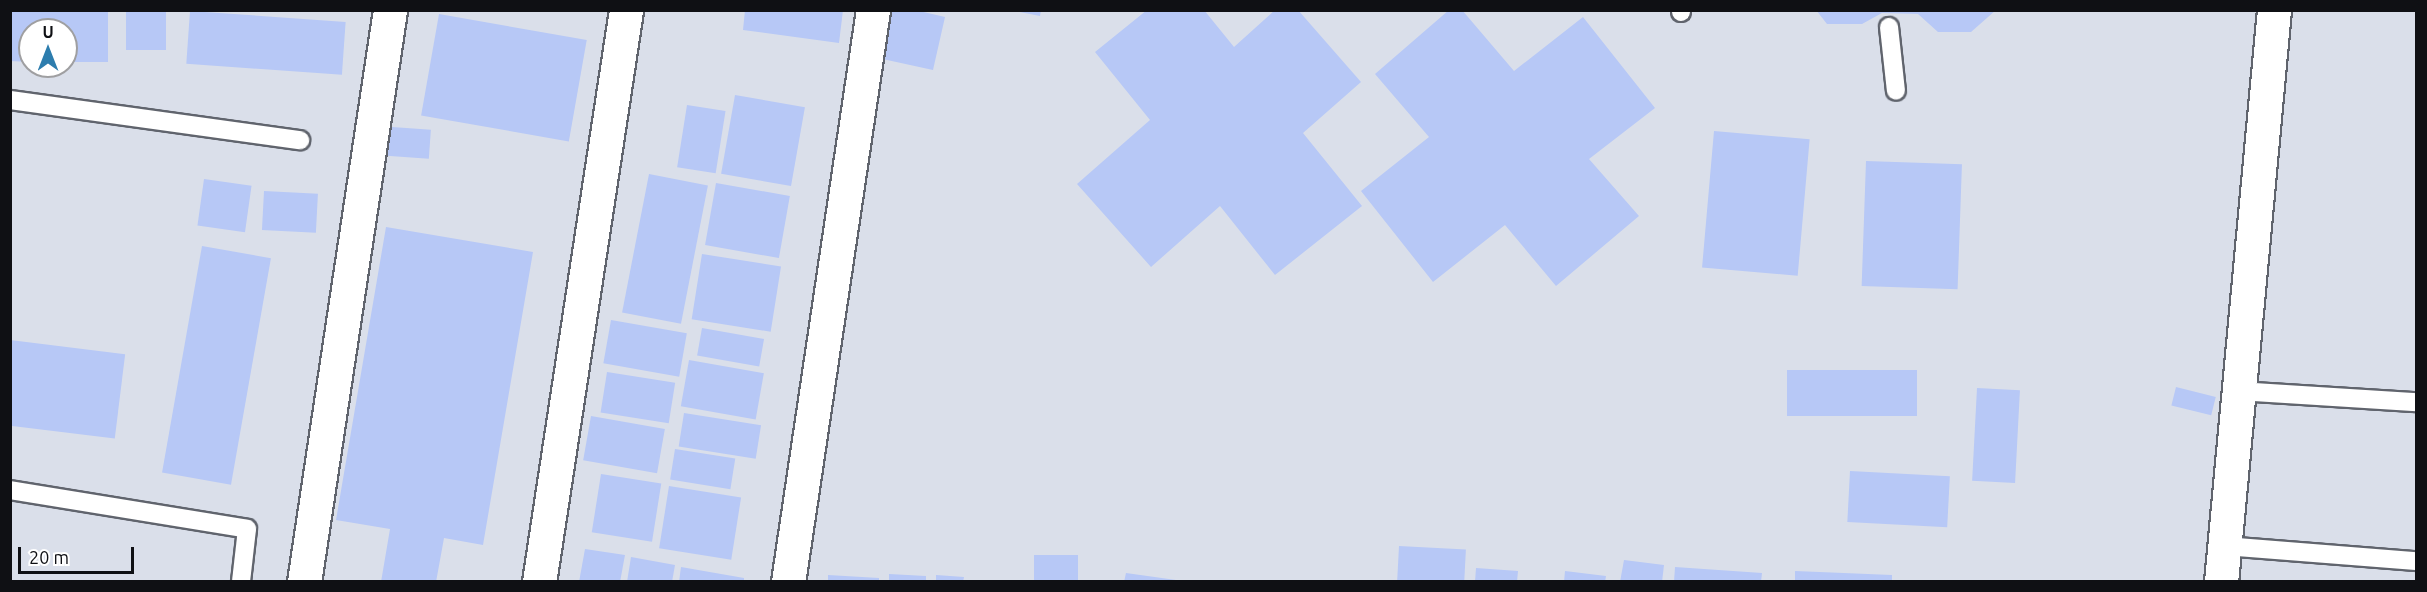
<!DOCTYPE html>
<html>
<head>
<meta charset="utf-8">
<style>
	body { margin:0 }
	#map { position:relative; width:2427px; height:592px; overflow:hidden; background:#dadfea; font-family:Ubuntu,sans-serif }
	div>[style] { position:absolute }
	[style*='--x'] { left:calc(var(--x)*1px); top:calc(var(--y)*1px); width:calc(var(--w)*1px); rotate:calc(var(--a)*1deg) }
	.building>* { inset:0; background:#b7c8f6; transform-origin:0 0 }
	.roads { filter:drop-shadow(2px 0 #60646d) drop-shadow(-2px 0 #60646d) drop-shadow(0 2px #60646d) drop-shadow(0 -2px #60646d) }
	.lane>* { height:18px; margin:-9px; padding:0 9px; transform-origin:9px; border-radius:9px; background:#fff }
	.street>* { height:33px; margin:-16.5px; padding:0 16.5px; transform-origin:16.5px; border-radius:16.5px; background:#fff }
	span { translate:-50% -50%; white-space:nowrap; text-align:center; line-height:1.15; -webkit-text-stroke:6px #fff; paint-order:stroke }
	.frame { position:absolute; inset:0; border:12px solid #0f1014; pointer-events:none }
	.north { position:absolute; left:18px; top:18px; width:60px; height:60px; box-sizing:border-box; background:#fff; border:2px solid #9f9fa1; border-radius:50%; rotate:0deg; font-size:16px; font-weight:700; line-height:24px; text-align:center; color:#0f1014 }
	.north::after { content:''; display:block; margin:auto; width:21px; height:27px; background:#2d7dae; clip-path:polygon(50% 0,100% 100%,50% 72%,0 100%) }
	.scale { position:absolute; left:18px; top:547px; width:116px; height:27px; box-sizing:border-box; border:3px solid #0f1014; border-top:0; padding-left:8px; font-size:18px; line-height:21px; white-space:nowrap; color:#0f1014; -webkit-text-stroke:4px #fff; paint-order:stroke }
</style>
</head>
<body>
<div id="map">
	<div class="building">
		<i style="clip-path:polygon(10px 10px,108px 10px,108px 62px,66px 62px,66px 30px,30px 30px,30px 62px,10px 61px)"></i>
		<i style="left:126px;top:10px;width:40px;height:40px"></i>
		<i style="clip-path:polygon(745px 10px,843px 10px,839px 43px,743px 30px)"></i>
		<i style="clip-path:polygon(889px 10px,915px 10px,945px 17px,933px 70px,878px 58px)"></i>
		<i style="clip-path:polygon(1010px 10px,1041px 10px,1040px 16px)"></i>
		<i style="clip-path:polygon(1147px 10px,1204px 10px,1234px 47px,1275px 10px,1298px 10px,1361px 82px,1303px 133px,1362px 206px,1275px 275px,1220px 206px,1151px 267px,1077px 184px,1150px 120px,1095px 52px)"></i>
		<i style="clip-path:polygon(1449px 10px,1462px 10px,1514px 71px,1583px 17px,1655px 108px,1589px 159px,1639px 216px,1556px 286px,1505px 225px,1433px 282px,1361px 191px,1429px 137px,1375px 74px)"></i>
		<i style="clip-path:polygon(1816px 10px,1996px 10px,1971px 32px,1938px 32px,1918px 14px,1882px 13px,1862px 24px,1827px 24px)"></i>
		<i style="left:190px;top:11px;width:156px;height:53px;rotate:4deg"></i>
		<i style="left:439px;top:14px;width:150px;height:103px;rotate:10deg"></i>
		<i style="left:735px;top:95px;width:71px;height:80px;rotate:10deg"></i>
		<i style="left:687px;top:105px;width:39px;height:63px;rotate:9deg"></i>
		<i style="left:378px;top:126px;width:53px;height:29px;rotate:4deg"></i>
		<i style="left:1714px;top:131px;width:96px;height:137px;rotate:5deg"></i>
		<i style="left:1866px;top:161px;width:96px;height:125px;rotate:2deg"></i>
		<i style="left:649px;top:174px;width:60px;height:141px;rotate:11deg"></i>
		<i style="left:204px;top:179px;width:48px;height:47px;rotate:8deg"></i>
		<i style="left:716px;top:183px;width:75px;height:63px;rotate:10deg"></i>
		<i style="left:264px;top:191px;width:54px;height:39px;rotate:3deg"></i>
		<i style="clip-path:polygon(386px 227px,533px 252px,483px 545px,444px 538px,436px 582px,381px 582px,390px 529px,336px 520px)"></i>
		<i style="left:202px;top:246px;width:70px;height:230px;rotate:10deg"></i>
		<i style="left:702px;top:254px;width:80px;height:66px;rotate:9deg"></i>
		<i style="left:611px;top:320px;width:77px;height:44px;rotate:10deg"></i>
		<i style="left:702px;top:328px;width:63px;height:28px;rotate:10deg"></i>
		<i style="left:10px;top:340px;width:116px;height:85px;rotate:7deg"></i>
		<i style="left:689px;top:360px;width:76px;height:47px;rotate:10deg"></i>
		<i style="left:1787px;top:370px;width:130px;height:46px"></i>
		<i style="left:607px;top:372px;width:69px;height:41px;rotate:9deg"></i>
		<i style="left:2176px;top:387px;width:41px;height:19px;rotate:14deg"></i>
		<i style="left:1977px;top:388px;width:43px;height:93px;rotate:3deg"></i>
		<i style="left:684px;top:413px;width:78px;height:34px;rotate:9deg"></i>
		<i style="left:591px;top:416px;width:75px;height:45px;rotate:10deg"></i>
		<i style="left:675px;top:449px;width:61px;height:31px;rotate:9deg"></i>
		<i style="left:1850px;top:471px;width:100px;height:51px;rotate:3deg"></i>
		<i style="left:601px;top:474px;width:61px;height:59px;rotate:9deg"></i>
		<i style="left:669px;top:486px;width:73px;height:63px;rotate:9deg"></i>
		<i style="left:1399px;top:546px;width:67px;height:36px;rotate:3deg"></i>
		<i style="clip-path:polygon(585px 549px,625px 555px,620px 582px,579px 582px)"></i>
		<i style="left:1034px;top:555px;width:44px;height:27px"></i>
		<i style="clip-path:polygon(631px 557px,675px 565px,672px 582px,627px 582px)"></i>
		<i style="clip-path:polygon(1624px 560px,1664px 565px,1662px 582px,1620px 582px)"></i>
		<i style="clip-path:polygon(681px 567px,744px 578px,744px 582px,679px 582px)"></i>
		<i style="clip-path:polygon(1675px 567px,1762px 573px,1761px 582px,1674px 582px)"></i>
		<i style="clip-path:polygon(1476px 568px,1518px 571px,1517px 582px,1475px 582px)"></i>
		<i style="clip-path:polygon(1565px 571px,1606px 576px,1605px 582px,1564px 582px)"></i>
		<i style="clip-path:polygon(1795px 571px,1892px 575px,1892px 582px,1795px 582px)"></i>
		<i style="clip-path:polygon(1126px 573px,1176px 580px,1176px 582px,1124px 582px)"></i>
		<i style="clip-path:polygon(889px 574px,926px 576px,926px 582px,889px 582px)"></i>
		<i style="clip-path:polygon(828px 575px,879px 578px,879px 582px,828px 582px)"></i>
		<i style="clip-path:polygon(936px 575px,964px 577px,963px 582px,936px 582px)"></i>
	</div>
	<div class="roads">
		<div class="lane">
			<i style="--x:1681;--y:12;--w:2;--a:-90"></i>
			<i style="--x:1889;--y:27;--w:64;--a:83.8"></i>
			<i style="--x:10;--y:100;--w:293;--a:7.9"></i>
			<i style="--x:2239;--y:391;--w:177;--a:3.6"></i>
			<i style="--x:10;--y:490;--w:240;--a:9.3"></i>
			<i style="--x:247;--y:529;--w:53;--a:96.5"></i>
			<i style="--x:2224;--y:546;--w:193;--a:4.5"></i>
		</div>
		<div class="street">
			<i style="--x:304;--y:582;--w:578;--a:-81.45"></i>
			<i style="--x:539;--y:582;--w:579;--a:-81.35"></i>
			<i style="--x:788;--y:582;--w:578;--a:-81.55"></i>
			<i style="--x:2221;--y:582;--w:574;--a:-84.71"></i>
		</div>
	</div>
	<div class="frame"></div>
	<div class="north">U</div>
	<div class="scale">20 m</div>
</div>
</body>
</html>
